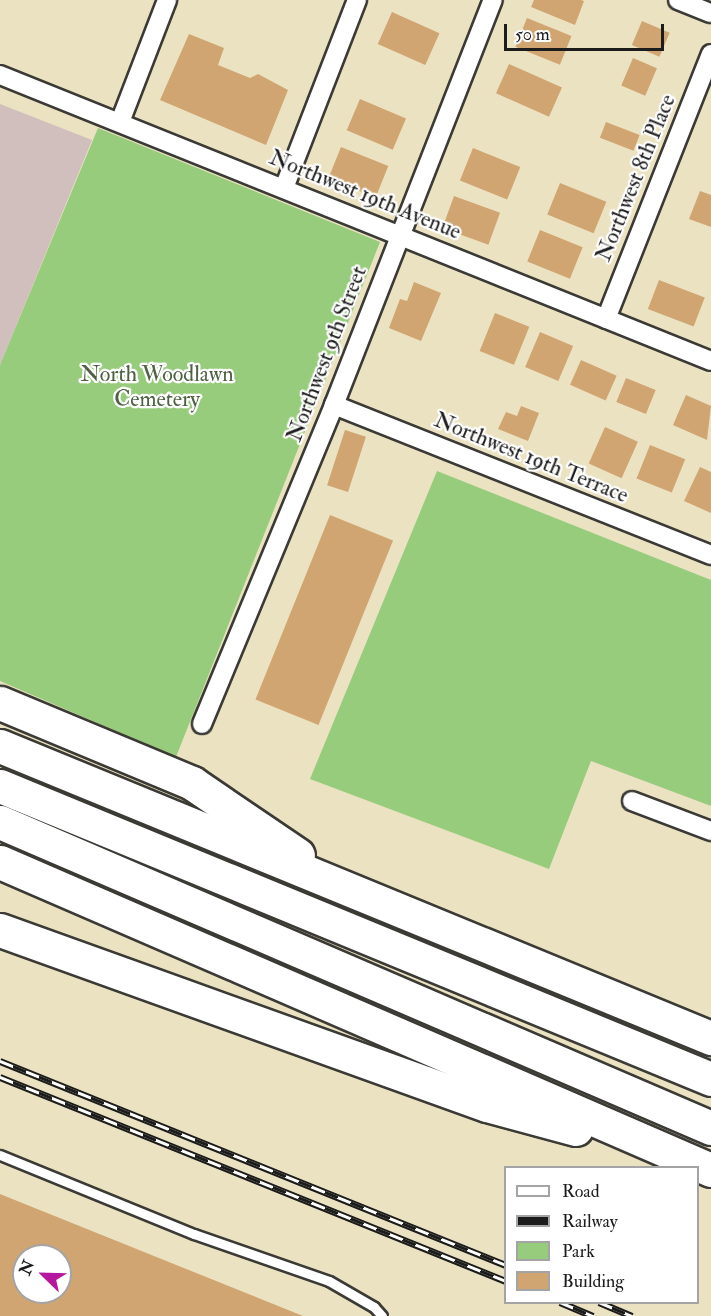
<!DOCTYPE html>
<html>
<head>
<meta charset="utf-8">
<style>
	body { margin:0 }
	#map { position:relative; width:711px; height:1316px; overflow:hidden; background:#ebe2c2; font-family:"IM FELL Double Pica",serif }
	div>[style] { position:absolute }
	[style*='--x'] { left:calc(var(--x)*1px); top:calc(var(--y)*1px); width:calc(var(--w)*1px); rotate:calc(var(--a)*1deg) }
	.industrial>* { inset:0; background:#d1bfbe }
	.green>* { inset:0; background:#98cc7d }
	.building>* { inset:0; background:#d1a572; transform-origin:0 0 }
	.roads { filter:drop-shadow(2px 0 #3b3a35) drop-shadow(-2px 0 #3b3a35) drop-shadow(0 2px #3b3a35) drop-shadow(0 -2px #3b3a35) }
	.service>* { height:9px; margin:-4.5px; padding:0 4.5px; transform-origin:4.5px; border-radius:4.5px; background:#fff }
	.minor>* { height:18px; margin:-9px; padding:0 9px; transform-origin:9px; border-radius:9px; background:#fff }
	.motorway>* { height:33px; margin:-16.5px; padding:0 16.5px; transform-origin:16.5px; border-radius:16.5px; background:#fff }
	.rail>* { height:7px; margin-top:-3.5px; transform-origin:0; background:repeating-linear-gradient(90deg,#fff 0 14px,#1c1c1c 0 28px); box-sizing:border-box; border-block:2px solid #1c1c1c }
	span { translate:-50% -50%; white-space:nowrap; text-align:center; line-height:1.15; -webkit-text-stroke:4.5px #fff; paint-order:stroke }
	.street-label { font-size:22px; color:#1c1c1c }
	.park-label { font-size:22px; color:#4e6243 }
	.legend { position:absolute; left:504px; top:1166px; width:195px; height:138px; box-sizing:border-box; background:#fff; border:2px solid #a4a4a4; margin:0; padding:8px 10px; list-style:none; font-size:18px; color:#1c1c1c }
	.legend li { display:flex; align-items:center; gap:12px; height:30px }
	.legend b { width:30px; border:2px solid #a4a4a4 }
	.north { position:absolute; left:12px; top:1244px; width:60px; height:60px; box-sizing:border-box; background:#fff; border:2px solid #a4a4a4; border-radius:50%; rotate:293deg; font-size:16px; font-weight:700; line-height:24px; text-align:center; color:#1c1c1c }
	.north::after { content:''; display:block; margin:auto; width:21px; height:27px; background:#b5179e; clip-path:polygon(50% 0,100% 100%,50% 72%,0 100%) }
	.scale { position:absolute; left:504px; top:24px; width:160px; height:27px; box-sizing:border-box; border:3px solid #1c1c1c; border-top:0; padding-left:8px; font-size:18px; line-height:21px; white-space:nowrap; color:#1c1c1c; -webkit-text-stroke:4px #fff; paint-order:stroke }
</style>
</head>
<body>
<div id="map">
	<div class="industrial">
		<i style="clip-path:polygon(0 104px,92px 140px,0 365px)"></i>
	</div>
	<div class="green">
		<i style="clip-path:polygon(98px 128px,380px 242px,176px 757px,0 681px,0 365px)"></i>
		<i style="clip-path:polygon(437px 471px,711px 580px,711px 806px,591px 761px,549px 869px,310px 779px)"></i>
	</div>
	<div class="building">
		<i style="clip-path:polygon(534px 0,581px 0,584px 1px,575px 25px,531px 7px)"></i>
		<i style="left:392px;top:12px;width:52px;height:35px;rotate:24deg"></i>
		<i style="left:527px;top:18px;width:48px;height:31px;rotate:22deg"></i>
		<i style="left:642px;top:21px;width:30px;height:26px;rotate:23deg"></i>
		<i style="clip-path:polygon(189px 34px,224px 48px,218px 65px,250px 78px,258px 74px,288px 90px,266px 145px,160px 100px)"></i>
		<i style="left:633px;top:58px;width:26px;height:30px;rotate:23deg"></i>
		<i style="left:509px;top:64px;width:58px;height:32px;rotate:24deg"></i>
		<i style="left:360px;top:99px;width:50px;height:34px;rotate:23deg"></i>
		<i style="left:606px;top:122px;width:36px;height:17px;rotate:21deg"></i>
		<i style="left:341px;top:147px;width:51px;height:34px;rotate:22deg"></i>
		<i style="left:473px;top:148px;width:51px;height:35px;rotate:22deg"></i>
		<i style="left:560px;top:183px;width:50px;height:34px;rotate:22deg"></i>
		<i style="clip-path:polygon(700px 191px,711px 195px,711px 227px,689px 219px)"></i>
		<i style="left:454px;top:196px;width:49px;height:34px;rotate:20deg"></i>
		<i style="left:540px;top:230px;width:46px;height:34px;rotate:22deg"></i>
		<i style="left:659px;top:280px;width:49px;height:31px;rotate:21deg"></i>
		<i style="clip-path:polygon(414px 282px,441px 293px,421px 341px,389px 328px,400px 299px,407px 301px)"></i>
		<i style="left:495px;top:313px;width:37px;height:41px;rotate:22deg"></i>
		<i style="left:540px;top:332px;width:36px;height:38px;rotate:23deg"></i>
		<i style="left:581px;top:360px;width:39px;height:27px;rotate:24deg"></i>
		<i style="left:626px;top:378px;width:32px;height:26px;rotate:22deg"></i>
		<i style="clip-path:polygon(686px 395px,711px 406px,707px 440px,673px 425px)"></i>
		<i style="clip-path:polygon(521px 406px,539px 413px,528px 441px,498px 429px,506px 412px,517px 416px)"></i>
		<i style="left:605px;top:427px;width:36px;height:40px;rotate:24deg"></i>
		<i style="left:345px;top:430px;width:22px;height:58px;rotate:18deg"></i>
		<i style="left:650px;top:445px;width:38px;height:36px;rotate:22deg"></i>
		<i style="clip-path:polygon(700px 467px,711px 472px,711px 513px,684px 501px)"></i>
		<i style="left:330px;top:515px;width:68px;height:199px;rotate:22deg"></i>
		<i style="clip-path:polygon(evenodd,0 1194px,303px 1316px,0 1316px,0 1194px,24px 1256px,60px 1256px,60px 1292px,24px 1292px,24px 1256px)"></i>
	</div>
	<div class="roads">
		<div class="service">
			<i style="--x:0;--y:1155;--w:209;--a:22.2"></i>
			<i style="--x:194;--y:1234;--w:143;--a:19.2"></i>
			<i style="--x:329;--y:1281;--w:52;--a:30"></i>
			<i style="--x:374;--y:1307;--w:12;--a:48"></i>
		</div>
		<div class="minor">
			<i style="--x:678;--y:0;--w:35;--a:22"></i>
			<i style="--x:0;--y:75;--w:766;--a:21.91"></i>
			<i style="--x:120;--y:122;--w:131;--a:-68.9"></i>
			<i style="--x:284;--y:188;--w:202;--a:-68.8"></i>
			<i style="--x:606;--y:319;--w:285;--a:-68.4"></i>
			<i style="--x:334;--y:405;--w:406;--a:21.7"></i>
			<i style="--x:202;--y:724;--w:345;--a:-67.5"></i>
			<i style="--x:334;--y:405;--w:435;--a:-68.6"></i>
			<i style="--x:632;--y:801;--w:85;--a:20.8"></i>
		</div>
		<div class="motorway">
			<i style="--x:0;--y:703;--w:208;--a:22.6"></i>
			<i style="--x:192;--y:783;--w:128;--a:34.2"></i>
			<i style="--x:0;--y:746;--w:769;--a:22.33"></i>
			<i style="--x:0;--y:786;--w:769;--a:22.4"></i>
			<i style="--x:0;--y:822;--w:774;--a:23.29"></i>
			<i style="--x:0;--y:862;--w:775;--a:23.42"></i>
			<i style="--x:0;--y:930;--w:517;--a:19.77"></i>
			<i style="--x:487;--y:1105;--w:92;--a:15.1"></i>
		</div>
	</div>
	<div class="rail">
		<i style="--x:0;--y:1061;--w:546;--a:21.96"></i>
		<i style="--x:0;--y:1077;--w:546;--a:21.96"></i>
		<i style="--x:560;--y:1302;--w:36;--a:23"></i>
		<i style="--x:599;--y:1302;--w:36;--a:23"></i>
	</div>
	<div class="street-label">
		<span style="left:636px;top:178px;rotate:-68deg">Northwest 8th Place</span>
		<span style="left:365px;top:195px;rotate:22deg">Northwest 19th Avenue</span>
		<span style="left:327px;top:354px;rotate:-69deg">Northwest 9th Street</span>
		<span style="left:531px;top:458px;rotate:22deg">Northwest 19th Terrace</span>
	</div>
	<div class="park-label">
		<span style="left:157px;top:387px">North Woodlawn<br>Cemetery</span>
	</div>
	<ul class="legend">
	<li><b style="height:8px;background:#fff"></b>Road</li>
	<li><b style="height:8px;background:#1c1c1c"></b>Railway</li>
	<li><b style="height:16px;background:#98cc7d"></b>Park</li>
	<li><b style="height:16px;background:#d1a572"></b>Building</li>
	</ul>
	<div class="north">N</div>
	<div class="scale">50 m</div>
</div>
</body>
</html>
